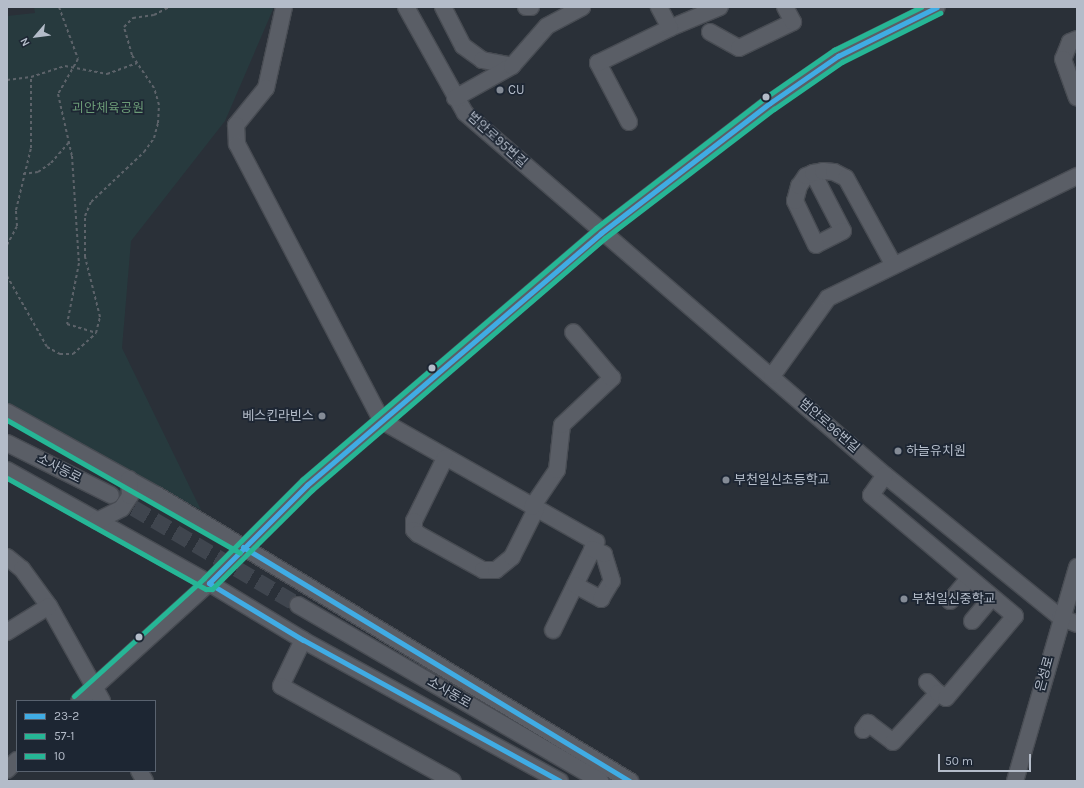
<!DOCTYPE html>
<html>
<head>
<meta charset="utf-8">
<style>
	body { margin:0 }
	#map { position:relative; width:1084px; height:788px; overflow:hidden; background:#2a3038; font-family:Karla,"Noto Sans KR",sans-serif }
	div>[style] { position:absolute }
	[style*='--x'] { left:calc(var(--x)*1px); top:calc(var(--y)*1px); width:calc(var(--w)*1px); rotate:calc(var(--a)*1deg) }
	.green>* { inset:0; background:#273a3e }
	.minor-tunnel>* { height:16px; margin-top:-8px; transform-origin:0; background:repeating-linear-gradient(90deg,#3f454e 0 16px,transparent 0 24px) }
	.path>* { height:2px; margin-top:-1px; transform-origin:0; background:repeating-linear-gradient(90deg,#5d636a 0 3px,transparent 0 6px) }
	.roads { filter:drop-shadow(1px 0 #484c53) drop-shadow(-1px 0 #484c53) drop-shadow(0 1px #484c53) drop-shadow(0 -1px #484c53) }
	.minor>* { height:16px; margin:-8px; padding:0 8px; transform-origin:8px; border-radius:8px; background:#5a5e66 }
	.bus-1>* { height:5px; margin:-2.5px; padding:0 2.5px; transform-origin:2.5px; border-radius:2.5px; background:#40ace4 }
	.bus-2>* { height:5px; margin:-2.5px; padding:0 2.5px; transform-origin:2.5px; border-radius:2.5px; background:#26b696 }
	.bus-3>* { height:5px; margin:-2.5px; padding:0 2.5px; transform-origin:2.5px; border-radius:2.5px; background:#26b696 }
	.dots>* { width:11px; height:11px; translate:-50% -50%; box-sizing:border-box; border:2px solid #1d2633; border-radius:50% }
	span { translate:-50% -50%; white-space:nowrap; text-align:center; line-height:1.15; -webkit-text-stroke:3.5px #1d2633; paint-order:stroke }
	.poi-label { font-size:13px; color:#b4bcc9 }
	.left { translate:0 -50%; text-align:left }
	.right { translate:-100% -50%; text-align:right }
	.park-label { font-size:13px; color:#6b9a76 }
	.street-label { font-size:13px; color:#b4bcc9 }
	.frame { position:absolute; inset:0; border:8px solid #b4bcc9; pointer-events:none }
	.legend { position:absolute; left:16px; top:700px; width:140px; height:72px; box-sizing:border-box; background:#1d2633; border:1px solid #59626f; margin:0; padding:5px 7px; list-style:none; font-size:12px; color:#b4bcc9 }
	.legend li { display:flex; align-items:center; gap:8px; height:20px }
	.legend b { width:20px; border:1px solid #59626f }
	.north { position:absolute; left:16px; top:16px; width:40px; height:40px; -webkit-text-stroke:3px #1d2633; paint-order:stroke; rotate:242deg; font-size:11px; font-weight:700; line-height:16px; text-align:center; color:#b4bcc9 }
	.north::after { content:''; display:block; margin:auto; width:14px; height:18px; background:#b4bcc9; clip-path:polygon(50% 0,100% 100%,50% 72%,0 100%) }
	.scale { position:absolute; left:938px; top:754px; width:93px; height:18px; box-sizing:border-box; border:2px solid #b4bcc9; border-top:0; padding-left:5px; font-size:12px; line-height:14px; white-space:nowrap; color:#b4bcc9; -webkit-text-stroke:3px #1d2633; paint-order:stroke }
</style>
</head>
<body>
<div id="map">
	<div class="green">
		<i style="clip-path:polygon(34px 7px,274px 7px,225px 121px,131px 241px,122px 348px,201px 510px,7px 405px,7px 16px,35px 13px)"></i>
	</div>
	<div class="minor-tunnel">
		<i style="--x:113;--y:496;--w:215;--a:30.5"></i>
	</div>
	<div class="path">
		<i style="--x:59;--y:7;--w:55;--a:69.9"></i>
		<i style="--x:78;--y:59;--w:40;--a:119.7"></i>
		<i style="--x:58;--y:94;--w:64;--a:77.3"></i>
		<i style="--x:72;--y:156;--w:107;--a:86.3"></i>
		<i style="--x:79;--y:263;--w:62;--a:101.1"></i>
		<i style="--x:67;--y:324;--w:30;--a:17"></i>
		<i style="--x:7;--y:80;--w:24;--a:-7"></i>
		<i style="--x:31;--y:77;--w:36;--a:-18"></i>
		<i style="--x:65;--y:66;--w:43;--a:10.8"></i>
		<i style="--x:107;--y:74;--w:32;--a:-20"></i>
		<i style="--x:23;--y:174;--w:15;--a:-8"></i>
		<i style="--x:38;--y:172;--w:16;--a:-35"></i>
		<i style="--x:51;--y:163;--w:28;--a:-49"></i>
		<i style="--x:7;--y:245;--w:21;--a:-62"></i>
		<i style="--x:17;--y:226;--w:16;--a:-94"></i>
		<i style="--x:16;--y:210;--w:64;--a:-76.4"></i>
		<i style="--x:31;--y:148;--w:71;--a:-90"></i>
		<i style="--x:7;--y:276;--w:81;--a:60.6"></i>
		<i style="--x:47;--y:347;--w:15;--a:28"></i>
		<i style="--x:60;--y:354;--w:13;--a:0"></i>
		<i style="--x:73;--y:354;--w:31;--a:-42"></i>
		<i style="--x:96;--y:333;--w:16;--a:-76"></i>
		<i style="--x:100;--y:317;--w:62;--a:-104"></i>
		<i style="--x:85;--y:257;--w:41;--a:-90"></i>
		<i style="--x:85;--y:216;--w:15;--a:-67"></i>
		<i style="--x:91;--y:202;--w:73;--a:-43.3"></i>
		<i style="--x:144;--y:152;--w:17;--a:-54"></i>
		<i style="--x:154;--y:138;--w:16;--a:-75"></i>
		<i style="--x:158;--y:123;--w:18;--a:-87"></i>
		<i style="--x:159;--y:105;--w:18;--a:-106"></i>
		<i style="--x:154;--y:88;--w:40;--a:-124"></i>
		<i style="--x:132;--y:55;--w:29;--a:-106"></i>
		<i style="--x:124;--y:27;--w:13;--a:-45"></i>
		<i style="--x:133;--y:18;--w:21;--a:-8"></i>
		<i style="--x:154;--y:15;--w:17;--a:-28"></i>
	</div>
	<div class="roads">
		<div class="minor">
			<i style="--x:284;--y:7;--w:83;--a:102.5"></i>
			<i style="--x:266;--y:88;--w:48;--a:129"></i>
			<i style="--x:236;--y:125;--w:19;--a:87"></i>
			<i style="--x:237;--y:144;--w:313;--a:62.4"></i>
			<i style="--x:382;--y:421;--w:246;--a:29.5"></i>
			<i style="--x:596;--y:542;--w:98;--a:116"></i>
			<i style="--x:406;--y:7;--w:121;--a:60.9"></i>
			<i style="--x:465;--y:113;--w:554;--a:40.76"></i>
			<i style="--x:885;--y:475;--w:225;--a:39.1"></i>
			<i style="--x:1060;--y:617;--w:18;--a:22"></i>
			<i style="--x:443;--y:7;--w:44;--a:62.9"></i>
			<i style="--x:463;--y:46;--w:24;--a:36"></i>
			<i style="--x:482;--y:60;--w:31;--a:11"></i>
			<i style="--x:526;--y:7;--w:5;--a:0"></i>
			<i style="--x:670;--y:28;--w:54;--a:-22.8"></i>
			<i style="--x:710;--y:32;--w:33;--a:29"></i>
			<i style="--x:739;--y:48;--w:60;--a:-25.7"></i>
			<i style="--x:793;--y:22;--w:17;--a:-118"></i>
			<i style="--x:1077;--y:39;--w:8;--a:157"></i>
			<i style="--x:1070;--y:42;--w:18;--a:112"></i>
			<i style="--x:1063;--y:59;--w:41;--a:70.3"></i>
			<i style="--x:455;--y:98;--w:65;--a:-29.3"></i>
			<i style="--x:512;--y:66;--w:53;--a:-48.8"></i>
			<i style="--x:547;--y:26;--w:40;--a:-28"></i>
			<i style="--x:629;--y:122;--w:67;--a:-117.7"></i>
			<i style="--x:598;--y:63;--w:80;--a:-25.9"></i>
			<i style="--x:670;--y:28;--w:24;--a:-118"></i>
			<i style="--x:813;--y:173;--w:65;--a:62.7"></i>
			<i style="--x:843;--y:231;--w:30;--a:153"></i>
			<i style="--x:816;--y:245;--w:49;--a:-115.5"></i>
			<i style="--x:795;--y:201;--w:16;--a:-75"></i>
			<i style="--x:799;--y:186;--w:12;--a:-55"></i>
			<i style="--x:806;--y:176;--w:8;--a:-23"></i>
			<i style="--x:813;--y:173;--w:10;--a:-11"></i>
			<i style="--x:823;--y:171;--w:11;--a:5"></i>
			<i style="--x:834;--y:172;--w:13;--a:27"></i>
			<i style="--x:846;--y:178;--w:98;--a:61.3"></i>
			<i style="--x:772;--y:376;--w:96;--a:-54.3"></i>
			<i style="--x:828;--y:298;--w:277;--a:-26.1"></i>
			<i style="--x:7;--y:412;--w:171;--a:29"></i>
			<i style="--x:157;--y:495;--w:553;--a:31.16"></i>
			<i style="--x:7;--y:443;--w:116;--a:26.6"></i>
			<i style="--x:445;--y:458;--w:70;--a:116.2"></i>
			<i style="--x:414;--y:521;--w:9;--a:90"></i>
			<i style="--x:414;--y:530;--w:6;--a:45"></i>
			<i style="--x:418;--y:534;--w:74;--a:29"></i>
			<i style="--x:483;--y:570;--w:13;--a:0"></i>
			<i style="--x:496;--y:570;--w:21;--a:-39"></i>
			<i style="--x:512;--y:557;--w:54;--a:-63.4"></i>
			<i style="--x:7;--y:470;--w:231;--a:29.2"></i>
			<i style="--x:209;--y:583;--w:110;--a:31.2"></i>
			<i style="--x:303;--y:640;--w:293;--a:28.8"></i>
			<i style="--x:532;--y:507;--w:45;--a:-56"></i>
			<i style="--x:557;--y:470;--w:45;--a:-83.7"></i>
			<i style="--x:562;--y:425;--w:69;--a:-43.2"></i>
			<i style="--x:612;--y:378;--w:60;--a:-130.3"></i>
			<i style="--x:97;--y:521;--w:28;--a:-27"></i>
			<i style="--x:122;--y:508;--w:14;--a:-56"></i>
			<i style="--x:130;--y:496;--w:17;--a:-93"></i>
			<i style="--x:7;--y:557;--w:19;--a:39"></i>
			<i style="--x:22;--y:569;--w:46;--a:53.9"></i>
			<i style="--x:49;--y:606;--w:109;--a:60.8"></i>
			<i style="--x:575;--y:585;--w:30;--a:28"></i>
			<i style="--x:601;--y:599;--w:21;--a:-59"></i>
			<i style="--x:612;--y:581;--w:28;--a:-107"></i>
			<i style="--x:604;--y:554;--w:13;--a:-157"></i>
			<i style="--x:950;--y:601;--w:30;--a:-50"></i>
			<i style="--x:298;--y:605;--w:350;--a:30.2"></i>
			<i style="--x:972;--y:621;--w:31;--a:-50"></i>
			<i style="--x:7;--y:632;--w:49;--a:-31.8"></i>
			<i style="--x:303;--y:640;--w:51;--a:115.6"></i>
			<i style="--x:281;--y:686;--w:196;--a:28.9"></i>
			<i style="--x:927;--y:682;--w:16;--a:45"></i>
			<i style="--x:79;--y:701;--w:176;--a:-42.2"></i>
			<i style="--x:209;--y:583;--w:139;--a:-45"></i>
			<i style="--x:307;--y:485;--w:387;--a:-40.6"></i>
			<i style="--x:601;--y:233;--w:213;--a:-37.6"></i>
			<i style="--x:770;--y:103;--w:83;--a:-34.7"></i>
			<i style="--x:838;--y:56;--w:110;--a:-26.3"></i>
			<i style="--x:863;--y:730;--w:9;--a:-54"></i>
			<i style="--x:868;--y:723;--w:31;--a:37"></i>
			<i style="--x:893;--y:742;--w:67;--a:-47.4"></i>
			<i style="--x:938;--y:693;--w:9;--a:32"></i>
			<i style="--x:946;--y:698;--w:107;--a:-49.9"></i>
			<i style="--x:1015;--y:616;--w:188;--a:-140"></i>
			<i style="--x:871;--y:495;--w:24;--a:-55"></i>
			<i style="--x:7;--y:770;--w:14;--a:-45"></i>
			<i style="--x:139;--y:771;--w:12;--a:59"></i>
			<i style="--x:1015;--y:781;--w:223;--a:-73.8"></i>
		</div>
	</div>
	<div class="bus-1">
		<i style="--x:243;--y:547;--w:452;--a:31.2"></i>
		<i style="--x:560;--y:781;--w:293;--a:-151.2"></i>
		<i style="--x:303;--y:640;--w:110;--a:-148.8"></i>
		<i style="--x:209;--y:583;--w:139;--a:-45"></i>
		<i style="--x:307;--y:485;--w:387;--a:-40.6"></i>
		<i style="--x:601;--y:233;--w:213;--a:-37.6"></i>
		<i style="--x:770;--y:103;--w:83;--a:-34.7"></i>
		<i style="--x:838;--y:56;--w:110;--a:-26.3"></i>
	</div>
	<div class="bus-2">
		<i style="--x:7;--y:420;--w:268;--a:29.7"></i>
		<i style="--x:7;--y:478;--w:228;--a:29.2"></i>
		<i style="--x:206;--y:589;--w:6;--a:0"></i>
		<i style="--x:212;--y:589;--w:141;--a:-44.7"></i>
		<i style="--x:312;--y:490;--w:386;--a:-40.7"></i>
		<i style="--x:605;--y:238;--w:213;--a:-37.4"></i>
		<i style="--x:774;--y:109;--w:83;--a:-34.7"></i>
		<i style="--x:842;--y:62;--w:110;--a:-26.6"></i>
	</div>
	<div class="bus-3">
		<i style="--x:74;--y:696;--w:176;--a:-42.2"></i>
		<i style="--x:204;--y:578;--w:139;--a:-45"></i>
		<i style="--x:302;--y:480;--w:387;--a:-40.6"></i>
		<i style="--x:596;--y:228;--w:215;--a:-37.6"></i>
		<i style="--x:766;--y:97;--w:83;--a:-34.7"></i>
		<i style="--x:834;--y:50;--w:97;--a:-26.3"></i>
	</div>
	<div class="dots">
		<i style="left:500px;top:90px;background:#848b96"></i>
		<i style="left:766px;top:97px;background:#b4bcc9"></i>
		<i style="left:432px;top:368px;background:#b4bcc9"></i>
		<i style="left:322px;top:416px;background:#848b96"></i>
		<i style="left:898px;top:451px;background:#848b96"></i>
		<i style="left:726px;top:480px;background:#848b96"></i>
		<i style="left:904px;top:599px;background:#848b96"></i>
		<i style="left:139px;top:637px;background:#b4bcc9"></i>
	</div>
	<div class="poi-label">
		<span class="left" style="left:508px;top:90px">CU</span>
		<span class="right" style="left:314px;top:416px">베스킨라빈스</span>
		<span class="left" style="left:906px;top:451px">하늘유치원</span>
		<span class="left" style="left:734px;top:480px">부천일신초등학교</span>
		<span class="left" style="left:912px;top:599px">부천일신중학교</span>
	</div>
	<div class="park-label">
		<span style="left:108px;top:108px">괴안체육공원</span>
	</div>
	<div class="street-label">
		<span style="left:497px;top:140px;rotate:42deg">범안로95번길</span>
		<span style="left:829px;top:426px;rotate:41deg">범안로96번길</span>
		<span style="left:59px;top:469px;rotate:27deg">소사동로</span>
		<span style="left:1045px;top:674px;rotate:-75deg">은성로</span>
		<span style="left:449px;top:693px;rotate:30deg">소사동로</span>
	</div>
	<div class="frame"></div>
	<ul class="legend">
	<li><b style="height:5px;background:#40ace4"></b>23-2</li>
	<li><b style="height:5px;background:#26b696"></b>57-1</li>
	<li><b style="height:5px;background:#26b696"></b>10</li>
	</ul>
	<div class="north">N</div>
	<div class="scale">50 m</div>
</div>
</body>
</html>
